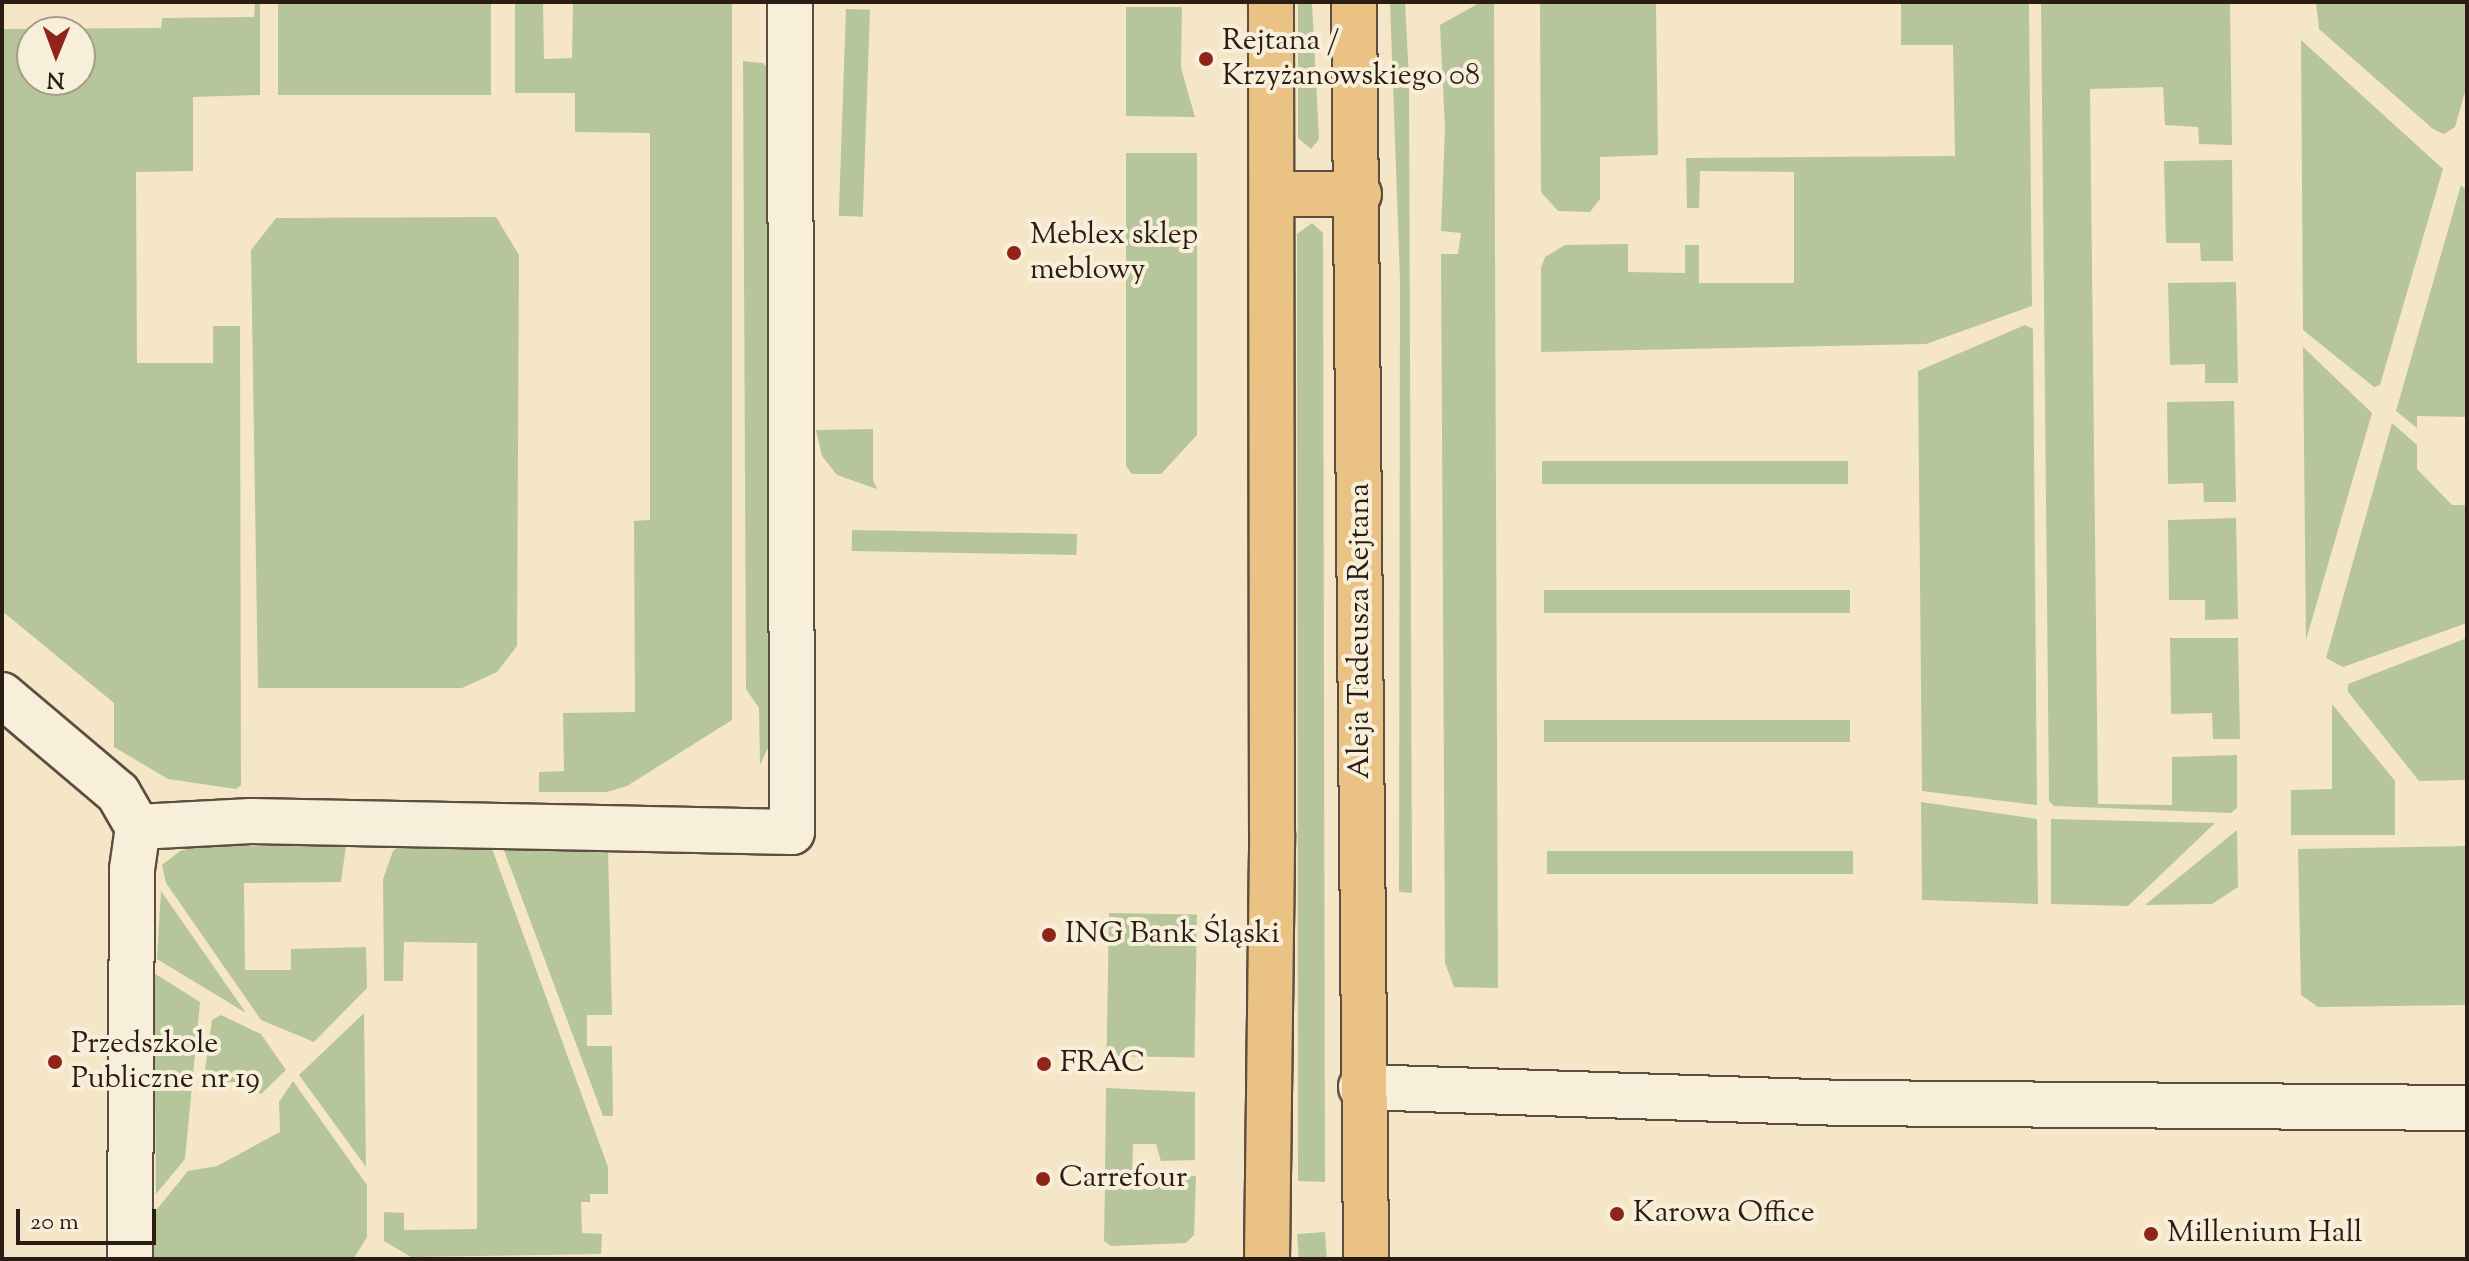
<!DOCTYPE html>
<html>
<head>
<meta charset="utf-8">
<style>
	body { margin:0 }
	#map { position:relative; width:2469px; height:1261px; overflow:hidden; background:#f5e6c8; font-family:"Sorts Mill Goudy",serif }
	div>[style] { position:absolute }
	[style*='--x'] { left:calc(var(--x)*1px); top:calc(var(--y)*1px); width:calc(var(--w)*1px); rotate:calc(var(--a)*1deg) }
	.green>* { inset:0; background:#b6c69a; transform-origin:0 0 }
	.roads { filter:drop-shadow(2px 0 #5e4e41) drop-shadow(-2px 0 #5e4e41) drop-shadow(0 2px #5e4e41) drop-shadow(0 -2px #5e4e41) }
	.minor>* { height:44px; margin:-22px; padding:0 22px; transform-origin:22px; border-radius:22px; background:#f8efdb }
	.major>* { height:44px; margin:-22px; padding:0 22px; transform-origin:22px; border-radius:22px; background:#eac384 }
	.dots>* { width:22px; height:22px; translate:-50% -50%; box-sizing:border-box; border:4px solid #f8efdb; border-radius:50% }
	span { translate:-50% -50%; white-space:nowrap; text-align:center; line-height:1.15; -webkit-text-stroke:8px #f8efdb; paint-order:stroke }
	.poi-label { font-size:30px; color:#2b1c14 }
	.left { translate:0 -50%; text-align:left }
	.street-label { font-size:30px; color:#2b1c14 }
	.frame { position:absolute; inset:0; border:4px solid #2b1c14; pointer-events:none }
	.north { position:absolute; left:16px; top:16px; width:80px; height:80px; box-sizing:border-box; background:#f8efdb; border:2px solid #a69b8b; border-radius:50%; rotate:181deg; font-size:22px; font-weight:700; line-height:32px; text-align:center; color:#2b1c14 }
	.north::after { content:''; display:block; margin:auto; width:28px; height:36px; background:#8f2418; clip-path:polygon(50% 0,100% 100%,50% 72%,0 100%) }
	.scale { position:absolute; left:16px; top:1209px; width:140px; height:36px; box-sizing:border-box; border:4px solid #2b1c14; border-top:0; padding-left:10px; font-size:24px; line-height:28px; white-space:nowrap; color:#2b1c14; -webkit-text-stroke:6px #f8efdb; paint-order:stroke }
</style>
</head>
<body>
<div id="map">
	<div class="green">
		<i style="clip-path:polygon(evenodd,255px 2px,260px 2px,260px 95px,193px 97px,193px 171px,136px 172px,137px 363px,213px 363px,213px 326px,240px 326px,241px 785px,236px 789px,168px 779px,114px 747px,114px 703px,2px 611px,2px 29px,161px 28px,162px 18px,254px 17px,255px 2px,32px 32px,80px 32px,80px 80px,32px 80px,32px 32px)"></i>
		<i style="left:278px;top:2px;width:213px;height:93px"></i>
		<i style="clip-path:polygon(515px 2px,543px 2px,544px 59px,572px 58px,573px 2px,732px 2px,732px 720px,627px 786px,607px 792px,539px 792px,539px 772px,564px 771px,563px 713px,635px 712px,634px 521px,650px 520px,650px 133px,575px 132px,575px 93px,515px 93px)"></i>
		<i style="clip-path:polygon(1298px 2px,1312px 2px,1319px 139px,1311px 149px,1298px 138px)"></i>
		<i style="clip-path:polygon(1390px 2px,1405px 2px,1409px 78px,1412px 893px,1399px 892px,1400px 280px)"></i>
		<i style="clip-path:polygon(1481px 2px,1494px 2px,1498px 988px,1454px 987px,1445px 963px,1441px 254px,1458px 254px,1461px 233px,1441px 231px,1445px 128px,1440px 25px)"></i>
		<i style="clip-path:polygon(1540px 2px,1690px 2px,1656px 4px,1658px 155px,1600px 157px,1600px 199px,1590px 212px,1558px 211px,1541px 192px)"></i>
		<i style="clip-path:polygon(1901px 2px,2029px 2px,2032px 306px,1926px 344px,1541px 352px,1541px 268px,1545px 257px,1565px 245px,1628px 244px,1628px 272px,1685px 273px,1685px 245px,1699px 245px,1699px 283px,1794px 283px,1794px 172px,1700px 171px,1699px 208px,1687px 208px,1686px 158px,1955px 156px,1953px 45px,1901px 45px)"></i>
		<i style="clip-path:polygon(2041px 2px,2230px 2px,2232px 145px,2199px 144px,2198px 127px,2165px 125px,2163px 87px,2090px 89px,2098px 804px,2172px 805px,2172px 757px,2237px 755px,2237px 808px,2231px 813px,2054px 806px,2049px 801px)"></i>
		<i style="clip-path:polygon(2316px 2px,2467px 2px,2467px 85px,2455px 127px,2444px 134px,2433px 129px,2319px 29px)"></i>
		<i style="clip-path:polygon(1126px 7px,1182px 7px,1181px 68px,1195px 117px,1126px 116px)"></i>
		<i style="left:846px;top:9px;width:24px;height:207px;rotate:2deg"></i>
		<i style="clip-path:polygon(2301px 40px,2443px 169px,2380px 385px,2374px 387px,2303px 330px)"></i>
		<i style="clip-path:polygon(743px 61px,763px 63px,769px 69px,775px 733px,760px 765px,759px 708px,746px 689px)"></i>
		<i style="clip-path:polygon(1126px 153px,1197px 153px,1197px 435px,1161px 474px,1132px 474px,1126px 466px)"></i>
		<i style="clip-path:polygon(2232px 160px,2233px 261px,2201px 261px,2200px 243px,2166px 243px,2164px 161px)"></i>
		<i style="clip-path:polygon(2461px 185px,2467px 191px,2467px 417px,2417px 416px,2417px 428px,2396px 411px)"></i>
		<i style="clip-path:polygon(496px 217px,519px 255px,517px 646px,497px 672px,462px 688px,258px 688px,251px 250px,276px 218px)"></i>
		<i style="clip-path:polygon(1312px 223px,1323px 233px,1325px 1182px,1298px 1181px,1297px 234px)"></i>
		<i style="clip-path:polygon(2236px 282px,2238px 383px,2205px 383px,2205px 364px,2170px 365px,2168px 283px)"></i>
		<i style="clip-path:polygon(2025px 325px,2033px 329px,2037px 805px,1922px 791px,1918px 371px)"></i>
		<i style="clip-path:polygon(2303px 347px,2372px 413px,2306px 640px)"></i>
		<i style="clip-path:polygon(2234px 401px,2236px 502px,2204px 502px,2203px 483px,2168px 484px,2167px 402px)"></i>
		<i style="clip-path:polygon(2392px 423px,2417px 445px,2417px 469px,2452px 505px,2467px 505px,2467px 623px,2343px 667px,2326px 658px)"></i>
		<i style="clip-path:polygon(873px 429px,873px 480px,877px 489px,837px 475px,822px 456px,816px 430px)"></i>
		<i style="left:1848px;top:461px;width:23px;height:306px;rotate:90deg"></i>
		<i style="clip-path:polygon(2236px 518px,2238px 619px,2205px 620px,2205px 600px,2169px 600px,2168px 520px)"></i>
		<i style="left:852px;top:530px;width:225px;height:21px;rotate:1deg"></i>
		<i style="left:1850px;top:590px;width:23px;height:306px;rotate:90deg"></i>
		<i style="clip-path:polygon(2170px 638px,2238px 638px,2240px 739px,2213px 739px,2212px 713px,2171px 714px)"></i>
		<i style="clip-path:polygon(2467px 638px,2467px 780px,2419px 781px,2348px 692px,2348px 684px)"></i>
		<i style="clip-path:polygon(2332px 704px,2395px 781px,2395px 835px,2291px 835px,2291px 790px,2332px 789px)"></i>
		<i style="left:1850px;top:720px;width:22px;height:306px;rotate:90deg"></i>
		<i style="clip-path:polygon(1921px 802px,2037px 819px,2038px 904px,1922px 900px)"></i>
		<i style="clip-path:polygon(2051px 819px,2215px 823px,2128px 906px,2051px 904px)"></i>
		<i style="clip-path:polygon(2237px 830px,2238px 887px,2212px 904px,2145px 905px)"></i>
		<i style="clip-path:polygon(403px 842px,491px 846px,608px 1167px,608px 1194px,590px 1194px,590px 1202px,581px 1202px,582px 1233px,602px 1234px,601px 1254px,411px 1257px,384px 1241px,384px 1212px,404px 1213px,404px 1230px,477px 1229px,477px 943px,404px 942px,403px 981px,384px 981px,383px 879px,393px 851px)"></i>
		<i style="clip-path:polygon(502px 845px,608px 847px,612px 1015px,587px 1015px,587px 1046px,612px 1046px,613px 1116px,603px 1116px)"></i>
		<i style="clip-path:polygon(197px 846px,346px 846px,341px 882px,244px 883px,245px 970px,291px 970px,291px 949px,366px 947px,367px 988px,314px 1042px,261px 1020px,166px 883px,162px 865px,180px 851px)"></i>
		<i style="clip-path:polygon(2467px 846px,2467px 1005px,2318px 1007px,2301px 995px,2298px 849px)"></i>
		<i style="left:1853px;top:851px;width:23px;height:306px;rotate:90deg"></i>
		<i style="clip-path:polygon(161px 891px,246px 1013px,157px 959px)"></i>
		<i style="left:1109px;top:913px;width:88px;height:143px;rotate:1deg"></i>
		<i style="clip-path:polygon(154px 973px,200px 1002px,185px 1159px,156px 1194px)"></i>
		<i style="clip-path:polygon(364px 1013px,366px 1167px,299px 1075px)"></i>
		<i style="clip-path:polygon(221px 1015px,261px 1034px,286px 1070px,261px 1094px,238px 1082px,212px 1083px,204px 1077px,212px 1020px)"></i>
		<i style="clip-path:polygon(293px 1081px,367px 1185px,367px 1237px,354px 1258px,154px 1259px,153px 1214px,188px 1171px,217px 1166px,280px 1132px,279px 1102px)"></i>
		<i style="clip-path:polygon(1106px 1088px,1195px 1092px,1195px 1160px,1161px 1161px,1156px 1144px,1133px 1144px,1132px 1175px,1105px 1176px)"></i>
		<i style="clip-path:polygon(1196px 1176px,1194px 1235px,1186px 1243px,1111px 1246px,1104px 1241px,1105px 1184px,1155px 1184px,1162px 1177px)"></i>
		<i style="left:1325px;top:1232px;width:27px;height:28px;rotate:86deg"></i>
	</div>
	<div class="roads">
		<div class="minor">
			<i style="--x:2;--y:695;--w:152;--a:40.2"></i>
			<i style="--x:118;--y:793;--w:39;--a:60"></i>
			<i style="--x:138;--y:827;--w:42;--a:98.1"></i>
			<i style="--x:132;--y:869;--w:390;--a:90.3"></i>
			<i style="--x:138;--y:827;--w:113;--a:-3"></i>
			<i style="--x:251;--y:821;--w:541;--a:1.16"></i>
			<i style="--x:792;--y:832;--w:830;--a:-90.14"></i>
			<i style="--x:1361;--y:1087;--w:484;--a:1.9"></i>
			<i style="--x:1845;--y:1103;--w:622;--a:0.46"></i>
		</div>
		<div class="major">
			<i style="--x:1354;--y:2;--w:1257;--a:89.45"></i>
			<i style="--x:1272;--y:194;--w:87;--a:0"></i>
			<i style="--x:1267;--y:1259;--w:425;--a:-89.3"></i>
			<i style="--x:1272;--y:834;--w:832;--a:-90.07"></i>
		</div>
	</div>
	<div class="dots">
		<i style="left:1206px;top:59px;background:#8f2418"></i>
		<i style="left:1014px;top:253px;background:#8f2418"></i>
		<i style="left:1049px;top:935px;background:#8f2418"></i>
		<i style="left:55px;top:1062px;background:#8f2418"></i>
		<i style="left:1044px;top:1064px;background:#8f2418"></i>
		<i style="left:1043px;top:1179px;background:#8f2418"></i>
		<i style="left:1617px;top:1214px;background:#8f2418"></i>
		<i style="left:2151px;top:1234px;background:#8f2418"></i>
	</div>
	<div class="poi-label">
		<span class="left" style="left:1222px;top:59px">Rejtana /<br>Krzyżanowskiego 08</span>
		<span class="left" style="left:1030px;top:253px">Meblex sklep<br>meblowy</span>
		<span class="left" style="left:1065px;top:935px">ING Bank Śląski</span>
		<span class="left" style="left:71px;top:1062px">Przedszkole<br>Publiczne nr 19</span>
		<span class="left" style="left:1060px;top:1064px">FRAC</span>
		<span class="left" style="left:1059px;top:1179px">Carrefour</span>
		<span class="left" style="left:1633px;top:1214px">Karowa Office</span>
		<span class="left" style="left:2167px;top:1234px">Millenium Hall</span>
	</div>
	<div class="street-label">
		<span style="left:1361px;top:631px;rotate:-90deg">Aleja Tadeusza Rejtana</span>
	</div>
	<div class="frame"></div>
	<div class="north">N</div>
	<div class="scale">20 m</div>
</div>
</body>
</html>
